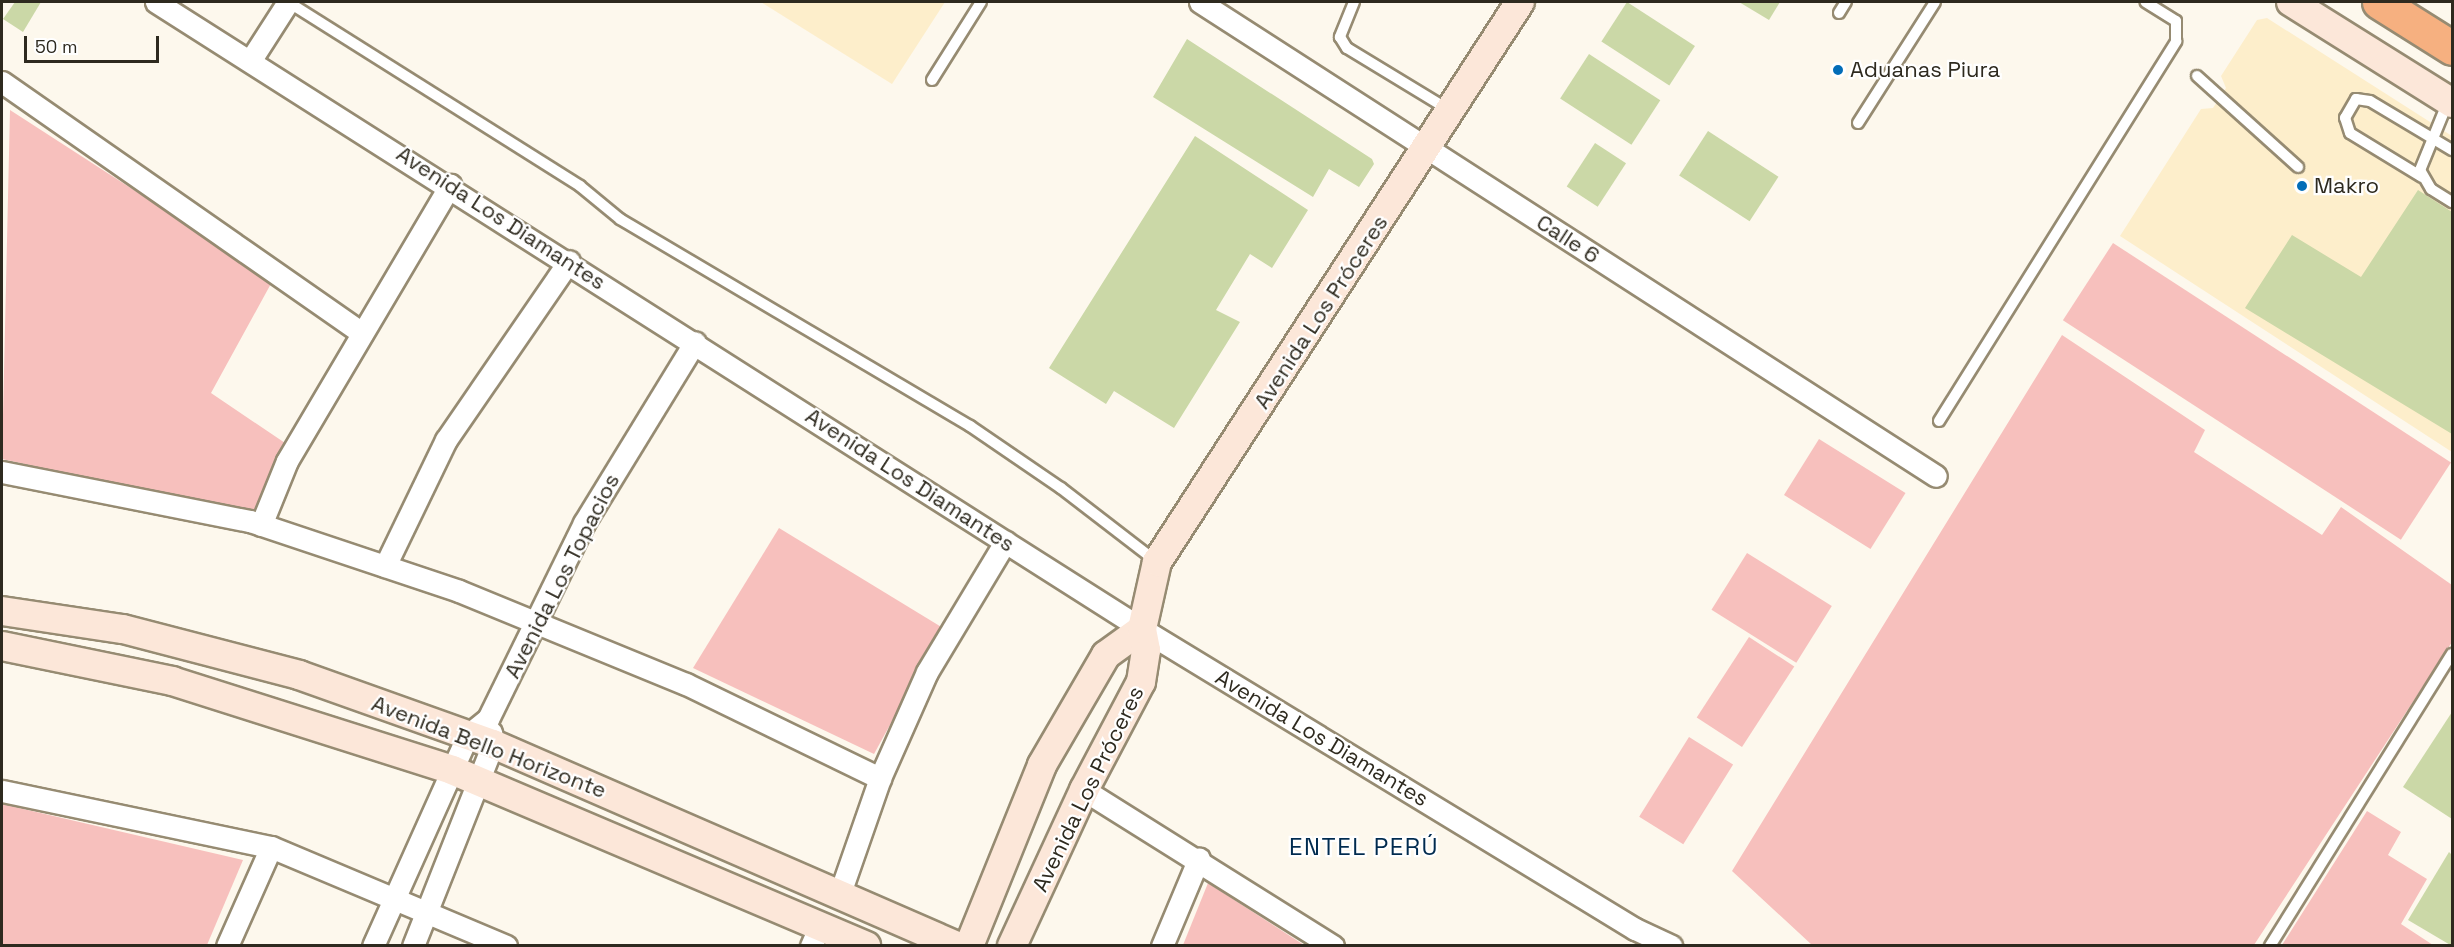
<!DOCTYPE html>
<html>
<head>
<meta charset="utf-8">
<style>
	body { margin:0 }
	#map { position:relative; width:2454px; height:947px; overflow:hidden; background:#fdf8ed; font-family:"Space Grotesk",sans-serif }
	div>[style] { position:absolute }
	[style*='--x'] { left:calc(var(--x)*1px); top:calc(var(--y)*1px); width:calc(var(--w)*1px); rotate:calc(var(--a)*1deg) }
	.built>* { inset:0; background:#fdeecb }
	.green>* { inset:0; background:#f7c0bd; transform-origin:0 0 }
	.building>* { inset:0; background:#cbd8a7; transform-origin:0 0 }
	.roads { filter:drop-shadow(2px 0 #968b72) drop-shadow(-2px 0 #968b72) drop-shadow(0 2px #968b72) drop-shadow(0 -2px #968b72) }
	.lane>* { height:10px; margin:-5px; padding:0 5px; transform-origin:5px; border-radius:5px; background:#fff }
	.street>* { height:21px; margin:-10.5px; padding:0 10.5px; transform-origin:10.5px; border-radius:10.5px; background:#fff }
	.secondary>* { height:28px; margin:-14px; padding:0 14px; transform-origin:14px; border-radius:14px; background:#fce7d9 }
	.highway>* { height:33px; margin:-16.5px; padding:0 16.5px; transform-origin:16.5px; border-radius:16.5px; background:#f6b080 }
	.dots>* { width:16px; height:16px; translate:-50% -50%; box-sizing:border-box; border:3px solid #fff; border-radius:50% }
	span { translate:-50% -50%; white-space:nowrap; text-align:center; line-height:1.15; -webkit-text-stroke:4.5px #fff; paint-order:stroke }
	.poi-label { font-size:22px; color:#2e2a1f }
	.left { translate:0 -50%; text-align:left }
	.street-label { font-size:22px; color:#2e2a1f }
	.neighbourhood-label { font-size:24px; color:#002b4f; letter-spacing:1.5px }
	.frame { position:absolute; inset:0; border:3px solid #2e2a1f; pointer-events:none }
	.scale { position:absolute; left:24px; top:36px; width:135px; height:27px; box-sizing:border-box; border:3px solid #2e2a1f; border-top:0; padding-left:8px; font-size:18px; line-height:21px; white-space:nowrap; color:#2e2a1f; -webkit-text-stroke:4px #fff; paint-order:stroke }
</style>
</head>
<body>
<div id="map">
	<div class="built">
		<i style="clip-path:polygon(761px 2px,945px 2px,892px 84px)"></i>
		<i style="clip-path:polygon(2267px 18px,2452px 136px,2452px 452px,2120px 236px,2201px 109px,2213px 108px,2226px 88px,2221px 76px,2257px 20px)"></i>
	</div>
	<div class="green">
		<i style="clip-path:polygon(10px 110px,273px 280px,211px 393px,288px 445px,254px 515px,2px 459px)"></i>
		<i style="left:2113px;top:243px;width:403px;height:92px;rotate:33deg"></i>
		<i style="clip-path:polygon(2062px 335px,2205px 430px,2194px 452px,2322px 535px,2341px 507px,2452px 585px,2452px 642px,2254px 945px,1812px 945px,1732px 871px)"></i>
		<i style="left:1819px;top:439px;width:102px;height:66px;rotate:32deg"></i>
		<i style="clip-path:polygon(779px 528px,943px 628px,874px 754px,693px 668px)"></i>
		<i style="left:1747px;top:553px;width:100px;height:67px;rotate:32deg"></i>
		<i style="left:1749px;top:637px;width:54px;height:96px;rotate:33deg"></i>
		<i style="left:1689px;top:737px;width:52px;height:94px;rotate:32deg"></i>
		<i style="clip-path:polygon(2px 804px,243px 860px,207px 945px,2px 945px)"></i>
		<i style="clip-path:polygon(2367px 811px,2401px 832px,2388px 855px,2427px 879px,2401px 924px,2433px 945px,2282px 945px)"></i>
		<i style="clip-path:polygon(1208px 883px,1304px 945px,1183px 945px)"></i>
	</div>
	<div class="building">
		<i style="clip-path:polygon(15px 2px,41px 2px,23px 32px,3px 19px)"></i>
		<i style="left:1627px;top:2px;width:81px;height:47px;rotate:33deg"></i>
		<i style="clip-path:polygon(1739px 2px,1780px 2px,1769px 20px)"></i>
		<i style="clip-path:polygon(1187px 39px,1372px 159px,1374px 164px,1359px 187px,1329px 169px,1313px 197px,1153px 97px)"></i>
		<i style="left:1589px;top:54px;width:85px;height:53px;rotate:33deg"></i>
		<i style="left:1708px;top:131px;width:84px;height:53px;rotate:33deg"></i>
		<i style="clip-path:polygon(1195px 136px,1308px 210px,1272px 268px,1250px 254px,1216px 310px,1240px 322px,1174px 428px,1114px 391px,1106px 404px,1049px 368px)"></i>
		<i style="left:1595px;top:143px;width:37px;height:52px;rotate:33deg"></i>
		<i style="clip-path:polygon(2418px 190px,2452px 212px,2452px 434px,2245px 308px,2292px 235px,2361px 277px)"></i>
		<i style="clip-path:polygon(2452px 712px,2452px 819px,2403px 787px)"></i>
		<i style="clip-path:polygon(2449px 852px,2452px 855px,2452px 946px,2408px 920px)"></i>
	</div>
	<div class="roads">
		<div class="lane">
			<i style="--x:288;--y:2;--w:345;--a:32.2"></i>
			<i style="--x:580;--y:186;--w:52;--a:39.5"></i>
			<i style="--x:620;--y:219;--w:407;--a:30.6"></i>
			<i style="--x:970;--y:426;--w:110;--a:34.3"></i>
			<i style="--x:1061;--y:488;--w:121;--a:37.6"></i>
			<i style="--x:1354;--y:2;--w:38;--a:112"></i>
			<i style="--x:1340;--y:37;--w:13;--a:58"></i>
			<i style="--x:1347;--y:48;--w:119;--a:31.3"></i>
			<i style="--x:1839;--y:13;--w:13;--a:-58"></i>
			<i style="--x:2197;--y:76;--w:136;--a:42"></i>
			<i style="--x:932;--y:80;--w:92;--a:-57.9"></i>
			<i style="--x:2447;--y:104;--w:71;--a:112.2"></i>
			<i style="--x:2420;--y:170;--w:22;--a:60"></i>
			<i style="--x:2431;--y:189;--w:25;--a:32"></i>
			<i style="--x:1858;--y:123;--w:143;--a:-57.5"></i>
			<i style="--x:2422;--y:177;--w:84;--a:-148.6"></i>
			<i style="--x:2350;--y:133;--w:16;--a:-108"></i>
			<i style="--x:2345;--y:118;--w:22;--a:-60"></i>
			<i style="--x:2356;--y:99;--w:14;--a:8"></i>
			<i style="--x:2370;--y:101;--w:96;--a:30.9"></i>
			<i style="--x:1939;--y:421;--w:448;--a:-58"></i>
			<i style="--x:2176;--y:41;--w:20;--a:-90"></i>
			<i style="--x:2176;--y:21;--w:36;--a:-148"></i>
			<i style="--x:2270;--y:946;--w:344;--a:-58.1"></i>
		</div>
		<div class="street">
			<i style="--x:156;--y:2;--w:1168;--a:32.45"></i>
			<i style="--x:1142;--y:629;--w:577;--a:31.32"></i>
			<i style="--x:1635;--y:929;--w:40;--a:25"></i>
			<i style="--x:1200;--y:2;--w:875;--a:32.78"></i>
			<i style="--x:252;--y:58;--w:67;--a:-57.3"></i>
			<i style="--x:2;--y:82;--w:439;--a:34.9"></i>
			<i style="--x:2;--y:472;--w:253;--a:11.2"></i>
			<i style="--x:250;--y:521;--w:220;--a:18.5"></i>
			<i style="--x:459;--y:591;--w:245;--a:22.3"></i>
			<i style="--x:686;--y:684;--w:216;--a:25.9"></i>
			<i style="--x:261;--y:525;--w:69;--a:-67.9"></i>
			<i style="--x:287;--y:461;--w:321;--a:-59.4"></i>
			<i style="--x:385;--y:566;--w:140;--a:-64.2"></i>
			<i style="--x:446;--y:440;--w:217;--a:-55.5"></i>
			<i style="--x:1084;--y:790;--w:294;--a:32.1"></i>
			<i style="--x:2;--y:791;--w:275;--a:11.8"></i>
			<i style="--x:271;--y:847;--w:255;--a:22.8"></i>
			<i style="--x:840;--y:893;--w:122;--a:-70.8"></i>
			<i style="--x:880;--y:778;--w:116;--a:-66.1"></i>
			<i style="--x:927;--y:672;--w:152;--a:-59"></i>
			<i style="--x:227;--y:946;--w:108;--a:-66"></i>
			<i style="--x:373;--y:946;--w:231;--a:-65.8"></i>
			<i style="--x:468;--y:735;--w:26;--a:-39"></i>
			<i style="--x:488;--y:719;--w:218;--a:-63.9"></i>
			<i style="--x:584;--y:523;--w:212;--a:-58.5"></i>
			<i style="--x:413;--y:946;--w:217;--a:-68.4"></i>
			<i style="--x:493;--y:744;--w:12;--a:-99"></i>
			<i style="--x:811;--y:946;--w:22;--a:-66"></i>
			<i style="--x:1162;--y:946;--w:95;--a:-67.2"></i>
		</div>
		<div class="secondary">
			<i style="--x:2291;--y:2;--w:190;--a:32.1"></i>
			<i style="--x:2;--y:611;--w:122;--a:8.5"></i>
			<i style="--x:123;--y:629;--w:182;--a:14.6"></i>
			<i style="--x:299;--y:675;--w:206;--a:19.6"></i>
			<i style="--x:493;--y:744;--w:506;--a:23.53"></i>
			<i style="--x:2;--y:646;--w:174;--a:11.6"></i>
			<i style="--x:172;--y:681;--w:294;--a:17.6"></i>
			<i style="--x:452;--y:770;--w:450;--a:23"></i>
			<i style="--x:969;--y:946;--w:195;--a:-68"></i>
			<i style="--x:1042;--y:765;--w:127;--a:-59.8"></i>
			<i style="--x:1106;--y:655;--w:44;--a:-35.8"></i>
			<i style="--x:1012;--y:946;--w:172;--a:-65.2"></i>
			<i style="--x:1084;--y:790;--w:122;--a:-62.2"></i>
			<i style="--x:1141;--y:682;--w:32;--a:-81"></i>
			<i style="--x:1146;--y:650;--w:21;--a:-101"></i>
			<i style="--x:1142;--y:629;--w:69;--a:-77.4"></i>
			<i style="--x:1157;--y:562;--w:667;--a:-57.05"></i>
		</div>
		<div class="highway">
			<i style="--x:2379;--y:2;--w:86;--a:32.2"></i>
		</div>
	</div>
	<div class="dots">
		<i style="left:1838px;top:70px;background:#026db8"></i>
		<i style="left:2302px;top:186px;background:#026db8"></i>
	</div>
	<div class="poi-label">
		<span class="left" style="left:1850px;top:70px">Aduanas Piura</span>
		<span class="left" style="left:2314px;top:186px">Makro</span>
	</div>
	<div class="street-label">
		<span style="left:501px;top:218px;rotate:33deg">Avenida Los Diamantes</span>
		<span style="left:1568px;top:239px;rotate:33deg">Calle 6</span>
		<span style="left:1321px;top:312px;rotate:-57deg">Avenida Los Próceres</span>
		<span style="left:910px;top:480px;rotate:33deg">Avenida Los Diamantes</span>
		<span style="left:562px;top:576px;rotate:-63deg">Avenida Los Topacios</span>
		<span style="left:1322px;top:738px;rotate:31deg">Avenida Los Diamantes</span>
		<span style="left:489px;top:747px;rotate:21deg">Avenida Bello Horizonte</span>
		<span style="left:1088px;top:789px;rotate:-64deg">Avenida Los Próceres</span>
	</div>
	<div class="neighbourhood-label">
		<span style="left:1364px;top:847px">ENTEL PERÚ</span>
	</div>
	<div class="frame"></div>
	<div class="scale">50 m</div>
</div>
</body>
</html>
